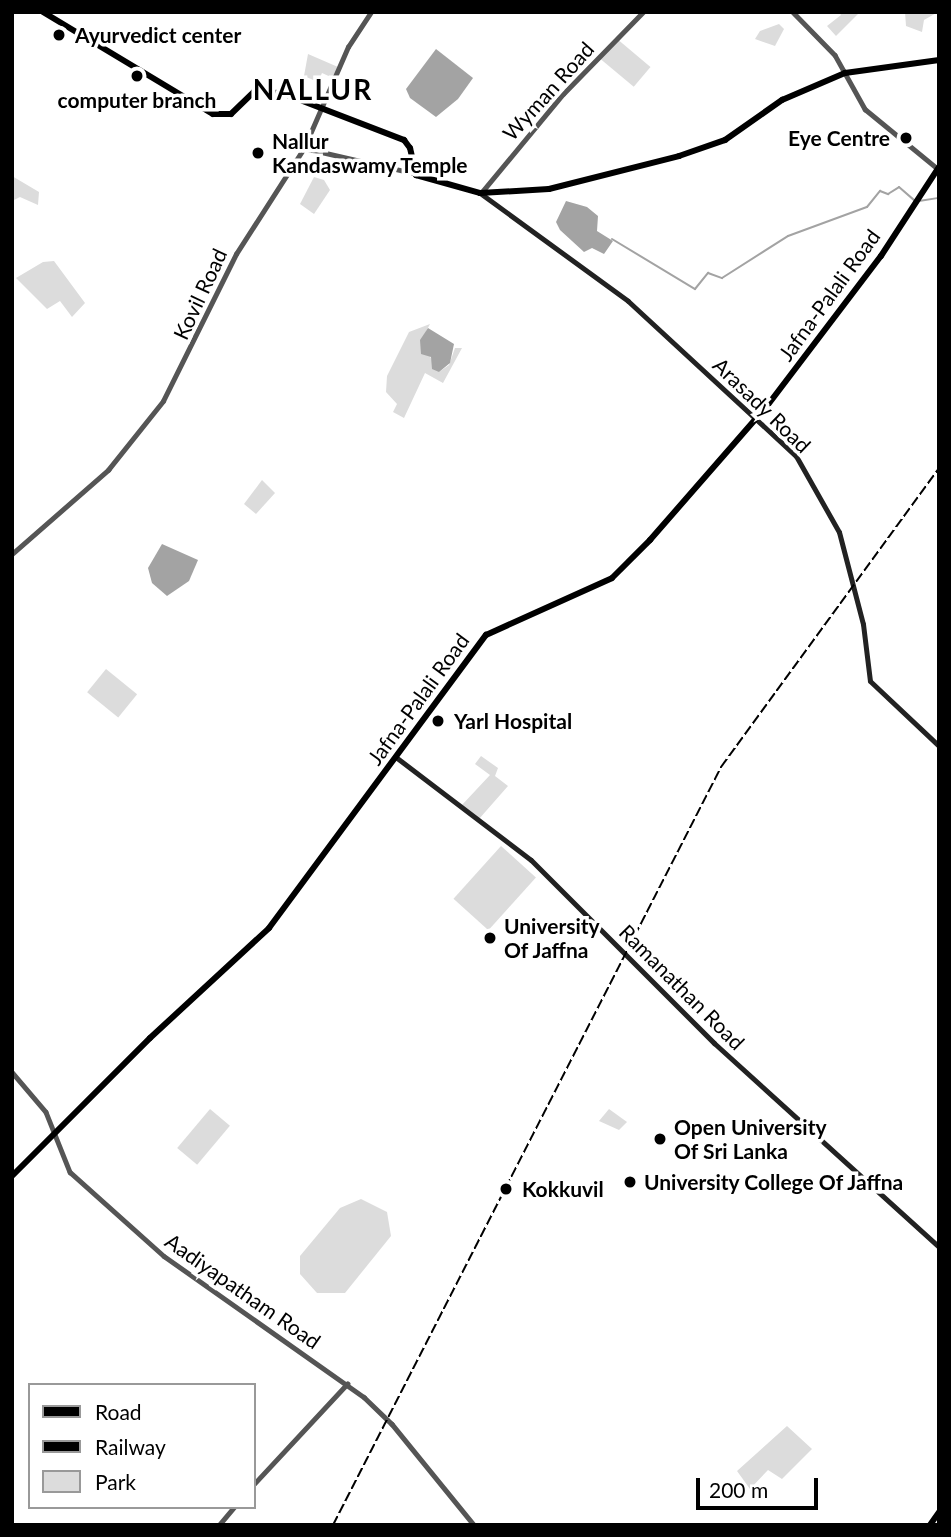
<!DOCTYPE html>
<html>
<head>
<meta charset="utf-8">
<style>
	body { margin:0 }
	#map { position:relative; width:951px; height:1537px; overflow:hidden; background:#fff; font-family:Lato,sans-serif }
	div>[style] { position:absolute }
	[style*='--x'] { left:calc(var(--x)*1px); top:calc(var(--y)*1px); width:calc(var(--w)*1px); rotate:calc(var(--a)*1deg) }
	.green>* { inset:0; background:#dcdcdc; transform-origin:0 0 }
	.water>* { inset:0; background:#a3a3a3 }
	.stream>* { height:2px; margin:-1px; padding:0 1px; transform-origin:1px; border-radius:1px; background:#a3a3a3 }
	.tertiary>* { height:4.5px; margin:-2.25px; padding:0 2.25px; transform-origin:2.25px; border-radius:2.25px; background:#555 }
	.secondary>* { height:5px; margin:-2.5px; padding:0 2.5px; transform-origin:2.5px; border-radius:2.5px; background:#222 }
	.primary>* { height:6px; margin:-3px; padding:0 3px; transform-origin:3px; border-radius:3px; background:#000 }
	.rail>* { height:2px; margin-top:-1px; transform-origin:0; background:repeating-linear-gradient(90deg,#000 0 10px,transparent 0 13.5px) }
	.dots>* { width:19px; height:19px; translate:-50% -50%; box-sizing:border-box; border:4px solid #fff; border-radius:50% }
	span { translate:-50% -50%; white-space:nowrap; text-align:center; line-height:1.15; -webkit-text-stroke:7px #fff; paint-order:stroke }
	.poi-label { font-size:21px; color:#000; font-weight:700 }
	.left { translate:0 -50%; text-align:left }
	.right { translate:-100% -50%; text-align:right }
	.street-label { font-size:21px; color:#000 }
	.district-label { font-size:28px; color:#000; font-weight:700; letter-spacing:2px }
	.frame { position:absolute; inset:0; border:14px solid #000; pointer-events:none }
	.legend { position:absolute; left:28px; top:1383px; width:228px; height:126px; box-sizing:border-box; background:#fff; border:2px solid #999; margin:0; padding:9px 12px; list-style:none; font-size:21px; color:#000 }
	.legend li { display:flex; align-items:center; gap:14px; height:35px }
	.legend b { width:35px; border:2px solid #999 }
	.scale { position:absolute; left:696px; top:1478px; width:122px; height:32px; box-sizing:border-box; border:4px solid #000; border-top:0; padding-left:9px; font-size:21px; line-height:24px; white-space:nowrap; color:#000; -webkit-text-stroke:5px #fff; paint-order:stroke }
</style>
</head>
<body>
<div id="map">
	<div class="green">
		<i style="clip-path:polygon(839px 12px,860px 12px,836px 36px,827px 26px,841px 15px)"></i>
		<i style="clip-path:polygon(938px 12px,924px 20px,922px 32px,906px 26px,905px 12px)"></i>
		<i style="clip-path:polygon(779px 24px,784px 29px,775px 46px,755px 39px,760px 31px)"></i>
		<i style="left:616px;top:38px;width:45px;height:26px;rotate:40deg"></i>
		<i style="clip-path:polygon(308px 54px,338px 67px,333px 78px,322px 73px,318px 82px,304px 76px)"></i>
		<i style="clip-path:polygon(12px 176px,39px 192px,38px 205px,20px 197px,12px 201px)"></i>
		<i style="clip-path:polygon(314px 177px,324px 180px,330px 190px,314px 214px,300px 204px)"></i>
		<i style="clip-path:polygon(54px 261px,85px 303px,72px 317px,60px 301px,47px 309px,16px 278px,43px 262px)"></i>
		<i style="clip-path:polygon(430px 324px,421px 341px,439px 372px,449px 365px,455px 348px,462px 348px,443px 383px,425px 373px,404px 418px,393px 412px,397px 404px,386px 392px,387px 376px,409px 332px)"></i>
		<i style="clip-path:polygon(262px 480px,275px 493px,256px 514px,244px 504px)"></i>
		<i style="left:106px;top:669px;width:40px;height:30px;rotate:39deg"></i>
		<i style="clip-path:polygon(481px 756px,498px 768px,495px 776px,508px 786px,479px 819px,461px 806px,490px 775px,475px 764px)"></i>
		<i style="left:501px;top:846px;width:47px;height:71px;rotate:42deg"></i>
		<i style="left:210px;top:1109px;width:26px;height:51px;rotate:40deg"></i>
		<i style="clip-path:polygon(609px 1109px,627px 1122px,619px 1130px,599px 1121px)"></i>
		<i style="clip-path:polygon(361px 1199px,387px 1212px,391px 1236px,345px 1293px,317px 1293px,300px 1274px,300px 1256px,340px 1208px)"></i>
		<i style="clip-path:polygon(787px 1426px,812px 1449px,782px 1479px,768px 1470px,750px 1489px,737px 1471px)"></i>
	</div>
	<div class="water">
		<i style="clip-path:polygon(436px 49px,473px 78px,458px 99px,436px 117px,410px 98px,406px 89px)"></i>
		<i style="clip-path:polygon(566px 201px,587px 207px,598px 216px,597px 231px,613px 241px,604px 254px,592px 248px,584px 252px,560px 230px,556px 222px)"></i>
		<i style="clip-path:polygon(428px 328px,454px 344px,450px 363px,439px 372px,432px 369px,431px 357px,421px 354px,420px 340px)"></i>
		<i style="clip-path:polygon(162px 544px,198px 560px,189px 581px,167px 596px,152px 583px,148px 568px)"></i>
	</div>
	<div class="stream">
		<i style="--x:919;--y:201;--w:20;--a:-9"></i>
		<i style="--x:612;--y:239;--w:97;--a:31.1"></i>
		<i style="--x:695;--y:289;--w:21;--a:-51"></i>
		<i style="--x:708;--y:273;--w:15;--a:20"></i>
		<i style="--x:722;--y:278;--w:78;--a:-32.5"></i>
		<i style="--x:788;--y:236;--w:84;--a:-20.2"></i>
		<i style="--x:867;--y:207;--w:21;--a:-51"></i>
		<i style="--x:880;--y:191;--w:9;--a:21"></i>
		<i style="--x:888;--y:194;--w:13;--a:-32"></i>
		<i style="--x:899;--y:187;--w:20;--a:41"></i>
	</div>
	<div class="tertiary">
		<i style="--x:793;--y:12;--w:60;--a:45.7"></i>
		<i style="--x:835;--y:55;--w:62;--a:60.9"></i>
		<i style="--x:865;--y:109;--w:94;--a:39.4"></i>
		<i style="--x:304;--y:148;--w:112;--a:12.9"></i>
		<i style="--x:481;--y:193;--w:129;--a:-50.4"></i>
		<i style="--x:563;--y:94;--w:115;--a:-45.7"></i>
		<i style="--x:12;--y:554;--w:128;--a:-41.2"></i>
		<i style="--x:108;--y:470;--w:88;--a:-51.4"></i>
		<i style="--x:163;--y:401;--w:164;--a:-63.6"></i>
		<i style="--x:236;--y:254;--w:126;--a:-57.3"></i>
		<i style="--x:304;--y:148;--w:110;--a:-66.5"></i>
		<i style="--x:348;--y:47;--w:42;--a:-56.7"></i>
		<i style="--x:12;--y:1072;--w:52;--a:49.6"></i>
		<i style="--x:46;--y:1112;--w:65;--a:68.2"></i>
		<i style="--x:70;--y:1172;--w:126;--a:41.8"></i>
		<i style="--x:164;--y:1256;--w:245;--a:35.2"></i>
		<i style="--x:364;--y:1397;--w:39;--a:44"></i>
		<i style="--x:392;--y:1424;--w:130;--a:50.9"></i>
		<i style="--x:254;--y:1484;--w:137;--a:-47.1"></i>
		<i style="--x:219;--y:1525;--w:23;--a:-50"></i>
	</div>
	<div class="secondary">
		<i style="--x:480;--y:193;--w:183;--a:36.1"></i>
		<i style="--x:628;--y:301;--w:229;--a:42.7"></i>
		<i style="--x:796;--y:456;--w:87;--a:60.5"></i>
		<i style="--x:839;--y:532;--w:95;--a:75.4"></i>
		<i style="--x:863;--y:624;--w:57;--a:83"></i>
		<i style="--x:870;--y:681;--w:95;--a:43.3"></i>
		<i style="--x:397;--y:758;--w:168;--a:37.3"></i>
		<i style="--x:531;--y:860;--w:259;--a:45"></i>
		<i style="--x:714;--y:1043;--w:304;--a:42.2"></i>
	</div>
	<div class="primary">
		<i style="--x:43;--y:12;--w:198;--a:31"></i>
		<i style="--x:213;--y:114;--w:18;--a:0"></i>
		<i style="--x:231;--y:114;--w:32;--a:-44"></i>
		<i style="--x:254;--y:92;--w:28;--a:2"></i>
		<i style="--x:282;--y:93;--w:131;--a:21.1"></i>
		<i style="--x:404;--y:140;--w:10;--a:53"></i>
		<i style="--x:410;--y:148;--w:28;--a:77"></i>
		<i style="--x:416;--y:175;--w:66;--a:15.7"></i>
		<i style="--x:480;--y:193;--w:69;--a:-3.3"></i>
		<i style="--x:549;--y:189;--w:134;--a:-14.2"></i>
		<i style="--x:679;--y:156;--w:49;--a:-19.2"></i>
		<i style="--x:725;--y:140;--w:70;--a:-35.1"></i>
		<i style="--x:782;--y:100;--w:69;--a:-23.2"></i>
		<i style="--x:845;--y:73;--w:95;--a:-7.9"></i>
		<i style="--x:12;--y:1176;--w:195;--a:-45"></i>
		<i style="--x:150;--y:1038;--w:162;--a:-42.7"></i>
		<i style="--x:269;--y:928;--w:365;--a:-53.5"></i>
		<i style="--x:486;--y:635;--w:138;--a:-24.3"></i>
		<i style="--x:612;--y:578;--w:54;--a:-45"></i>
		<i style="--x:650;--y:540;--w:178;--a:-48.9"></i>
		<i style="--x:767;--y:406;--w:188;--a:-52.8"></i>
		<i style="--x:881;--y:256;--w:106;--a:-56.9"></i>
		<i style="--x:930;--y:1525;--w:16;--a:-55"></i>
	</div>
	<div class="rail">
		<i style="--x:333;--y:1525;--w:852;--a:-62.89"></i>
		<i style="--x:721;--y:767;--w:370;--a:-53.9"></i>
	</div>
	<div class="dots">
		<i style="left:59px;top:35px;background:#000"></i>
		<i style="left:137px;top:76px;background:#000"></i>
		<i style="left:906px;top:138px;background:#000"></i>
		<i style="left:258px;top:153px;background:#000"></i>
		<i style="left:438px;top:721px;background:#000"></i>
		<i style="left:490px;top:938px;background:#000"></i>
		<i style="left:660px;top:1139px;background:#000"></i>
		<i style="left:630px;top:1182px;background:#000"></i>
		<i style="left:506px;top:1189px;background:#000"></i>
	</div>
	<div class="poi-label">
		<span class="left" style="left:75px;top:35px">Ayurvedict center</span>
		<span style="left:137px;top:100px">computer branch</span>
		<span class="right" style="left:890px;top:138px">Eye Centre</span>
		<span class="left" style="left:272px;top:153px">Nallur<br>Kandaswamy Temple</span>
		<span class="left" style="left:454px;top:721px">Yarl Hospital</span>
		<span class="left" style="left:504px;top:938px">University<br>Of Jaffna</span>
		<span class="left" style="left:674px;top:1139px">Open University<br>Of Sri Lanka</span>
		<span class="left" style="left:644px;top:1182px">University College Of Jaffna</span>
		<span class="left" style="left:522px;top:1189px">Kokkuvil</span>
	</div>
	<div class="street-label">
		<span style="left:548px;top:91px;rotate:-48deg">Wyman Road</span>
		<span style="left:200px;top:294px;rotate:-65deg">Kovil Road</span>
		<span style="left:829px;top:295px;rotate:-54deg">Jafna-Palali Road</span>
		<span style="left:762px;top:405px;rotate:44deg">Arasady Road</span>
		<span style="left:418px;top:699px;rotate:-54deg">Jafna-Palali Road</span>
		<span style="left:682px;top:987px;rotate:45deg">Ramanathan Road</span>
		<span style="left:243px;top:1291px;rotate:35deg">Aadiyapatham Road</span>
	</div>
	<div class="district-label">
		<span style="left:313px;top:89px">NALLUR</span>
	</div>
	<div class="frame"></div>
	<ul class="legend">
	<li><b style="height:9px;background:#000"></b>Road</li>
	<li><b style="height:9px;background:#000"></b>Railway</li>
	<li><b style="height:19px;background:#dcdcdc"></b>Park</li>
	</ul>
	<div class="scale">200 m</div>
</div>
</body>
</html>
